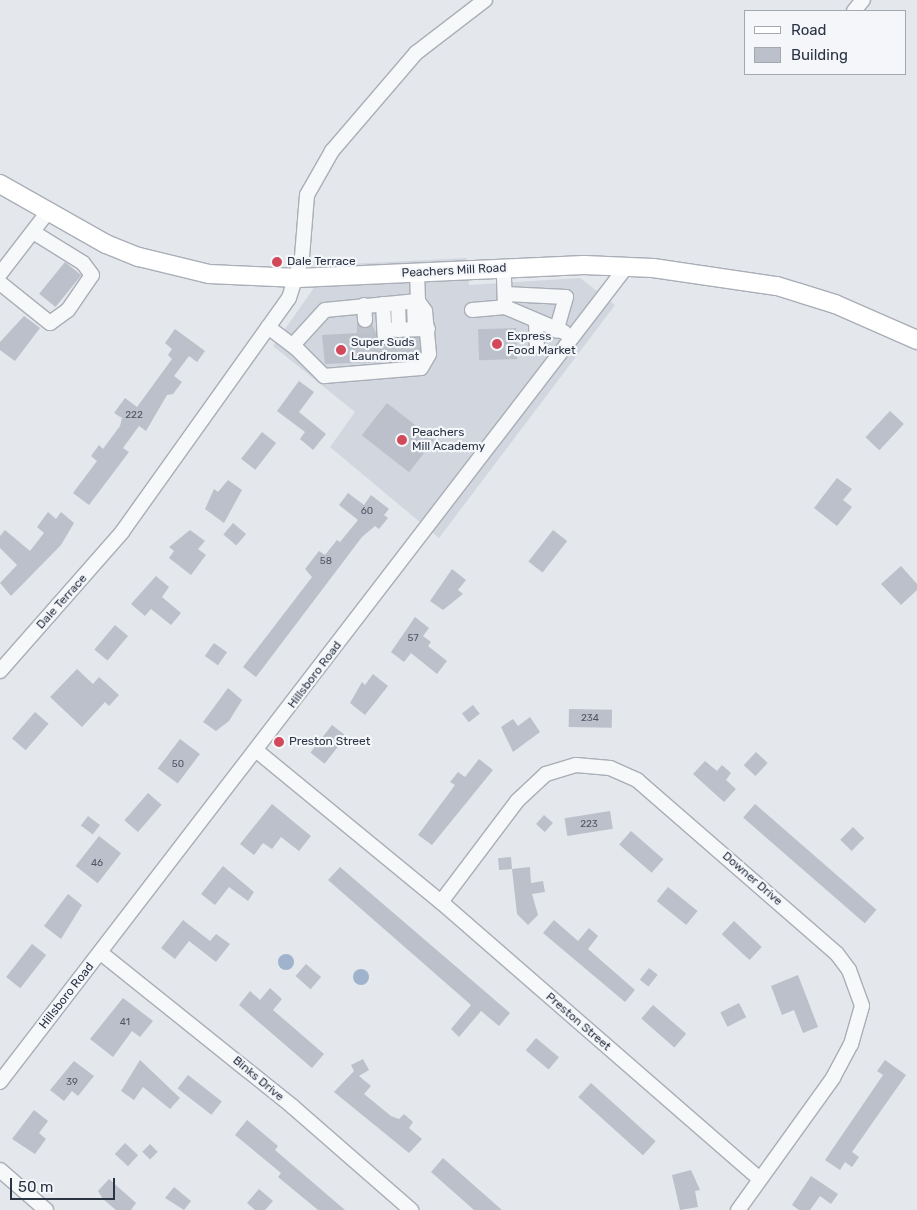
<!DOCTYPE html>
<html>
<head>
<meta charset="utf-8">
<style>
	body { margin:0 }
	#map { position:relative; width:917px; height:1210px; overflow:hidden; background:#e4e7ec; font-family:Rubik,sans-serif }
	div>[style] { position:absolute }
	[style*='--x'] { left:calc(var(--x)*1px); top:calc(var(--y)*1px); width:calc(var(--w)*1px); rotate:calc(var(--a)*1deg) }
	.built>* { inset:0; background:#d2d6de }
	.water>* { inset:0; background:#9fb4cc }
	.round { border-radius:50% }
	.building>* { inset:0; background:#bbc0ca; transform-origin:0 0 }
	.minor-tunnel>* { height:14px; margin-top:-7px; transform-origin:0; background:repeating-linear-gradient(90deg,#bfc3cb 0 14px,transparent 0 21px) }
	.roads { filter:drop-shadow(1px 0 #a9aeb7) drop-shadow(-1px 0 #a9aeb7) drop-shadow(0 1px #a9aeb7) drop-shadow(0 -1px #a9aeb7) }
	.minor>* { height:14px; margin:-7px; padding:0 7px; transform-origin:7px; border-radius:7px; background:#f7f8fa }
	.major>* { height:18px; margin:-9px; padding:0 9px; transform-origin:9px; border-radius:9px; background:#fff }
	.dots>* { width:14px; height:14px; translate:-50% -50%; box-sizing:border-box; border:2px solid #f4f6f9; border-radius:50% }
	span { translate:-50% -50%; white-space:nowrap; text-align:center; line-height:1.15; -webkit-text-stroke:4.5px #f4f6f9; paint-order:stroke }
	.number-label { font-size:10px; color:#4f5766 }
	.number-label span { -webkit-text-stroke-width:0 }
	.poi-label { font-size:12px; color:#2b3445 }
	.left { translate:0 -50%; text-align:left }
	.street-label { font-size:12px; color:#2b3445 }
	.legend { position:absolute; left:744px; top:10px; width:162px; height:65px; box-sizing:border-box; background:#f4f6f9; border:1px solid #a4a8b1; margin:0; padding:6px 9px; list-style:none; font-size:15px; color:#2b3445 }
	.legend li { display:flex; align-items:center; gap:10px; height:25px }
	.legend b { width:25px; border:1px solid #a4a8b1 }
	.scale { position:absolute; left:10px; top:1178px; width:105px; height:22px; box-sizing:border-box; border:2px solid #2b3445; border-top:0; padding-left:6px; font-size:15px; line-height:18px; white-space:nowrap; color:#2b3445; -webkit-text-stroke:4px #f4f6f9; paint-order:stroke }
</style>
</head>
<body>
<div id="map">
	<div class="built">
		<i style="clip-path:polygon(467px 258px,469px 285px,580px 278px,615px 305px,439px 538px,330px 447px,355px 412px,273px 346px,330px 265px)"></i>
	</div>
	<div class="water">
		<i class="round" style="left:278px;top:954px;width:16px;height:16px"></i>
		<i class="round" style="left:353px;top:969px;width:16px;height:16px"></i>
	</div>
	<div class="building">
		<i style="left:65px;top:262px;width:21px;height:41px;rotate:39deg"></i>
		<i style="clip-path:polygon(24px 316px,40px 328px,15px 361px,0 350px,0 342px)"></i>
		<i style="clip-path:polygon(357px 323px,365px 329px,372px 325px,382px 345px,393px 339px,419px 338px,420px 352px,383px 357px,383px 362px,325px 364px,322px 335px,357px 333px)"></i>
		<i style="left:516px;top:328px;width:31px;height:38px;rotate:88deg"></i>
		<i style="clip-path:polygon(175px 329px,205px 351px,197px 362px,189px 356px,174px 376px,182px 382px,173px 394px,167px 395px,146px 431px,139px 426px,123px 448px,129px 452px,89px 505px,73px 493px,97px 461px,91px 456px,99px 445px,103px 449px,120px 426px,122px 418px,114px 413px,125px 398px,137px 407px,172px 359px,168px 355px,172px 349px,165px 343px)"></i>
		<i style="clip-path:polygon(299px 381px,314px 392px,299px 412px,326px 434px,313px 450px,300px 439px,305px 432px,277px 411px)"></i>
		<i style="left:387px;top:403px;width:60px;height:41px;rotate:38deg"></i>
		<i style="left:890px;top:411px;width:19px;height:36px;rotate:43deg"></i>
		<i style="left:262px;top:432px;width:18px;height:34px;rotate:38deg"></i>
		<i style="clip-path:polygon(837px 478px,852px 489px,843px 500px,852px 507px,837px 526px,814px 508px)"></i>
		<i style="clip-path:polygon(228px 480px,242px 490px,224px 523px,205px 509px,214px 489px,218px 492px)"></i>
		<i style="clip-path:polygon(348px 493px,364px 505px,371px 495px,389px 509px,384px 515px,388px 518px,379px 529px,375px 526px,362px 537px,256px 677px,243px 667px,312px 577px,305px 569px,319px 551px,325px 555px,337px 540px,340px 542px,358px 520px,339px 505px)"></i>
		<i style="clip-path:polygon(48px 512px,56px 519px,61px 512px,74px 523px,61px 545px,11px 596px,0 583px,17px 565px,0 548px,0 536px,5px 530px,30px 551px,44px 533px,37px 527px)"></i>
		<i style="left:233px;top:523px;width:17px;height:15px;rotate:40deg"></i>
		<i style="clip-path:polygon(190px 530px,205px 541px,198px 549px,206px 555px,191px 575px,169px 558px,174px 551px,169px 547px)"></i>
		<i style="left:553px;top:530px;width:18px;height:40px;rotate:38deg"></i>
		<i style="clip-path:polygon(901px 566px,917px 584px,917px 590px,901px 605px,881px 584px)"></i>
		<i style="clip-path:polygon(452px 569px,466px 580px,458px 590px,463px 594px,443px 610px,430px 601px)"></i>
		<i style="clip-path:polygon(156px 576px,169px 587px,162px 597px,181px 613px,171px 625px,151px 609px,145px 616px,131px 604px)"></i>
		<i style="clip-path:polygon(415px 617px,429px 628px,423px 636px,431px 642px,428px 646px,447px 661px,437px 674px,411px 653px,404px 662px,391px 652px)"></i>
		<i style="left:115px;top:625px;width:17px;height:32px;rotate:40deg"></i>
		<i style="left:214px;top:643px;width:16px;height:16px;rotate:35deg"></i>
		<i style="clip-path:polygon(77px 669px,93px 684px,99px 677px,119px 695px,109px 706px,105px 702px,82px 727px,50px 697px)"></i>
		<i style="clip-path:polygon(373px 674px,388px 686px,365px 715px,350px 703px,362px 682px,365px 685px)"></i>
		<i style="clip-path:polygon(228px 688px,242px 700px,229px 721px,216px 731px,203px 722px)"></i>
		<i style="left:473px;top:705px;width:11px;height:14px;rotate:52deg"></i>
		<i style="left:569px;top:709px;width:43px;height:18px;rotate:1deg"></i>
		<i style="left:35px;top:712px;width:18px;height:35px;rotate:41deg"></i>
		<i style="clip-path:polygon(530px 717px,540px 732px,513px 752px,501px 727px,513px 719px,518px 726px)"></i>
		<i style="left:332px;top:725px;width:18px;height:35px;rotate:38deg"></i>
		<i style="left:180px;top:739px;width:25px;height:37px;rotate:37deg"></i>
		<i style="left:756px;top:752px;width:16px;height:18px;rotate:43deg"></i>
		<i style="clip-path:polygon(479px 759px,493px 770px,432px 845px,418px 835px,455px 785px,450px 782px,458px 772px,465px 777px)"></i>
		<i style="clip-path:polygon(705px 761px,717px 771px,722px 765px,731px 773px,726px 780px,736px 789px,724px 802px,693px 774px)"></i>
		<i style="left:148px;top:793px;width:18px;height:36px;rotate:41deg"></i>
		<i style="clip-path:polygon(272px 804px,311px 836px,299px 851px,281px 837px,272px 849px,263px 843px,254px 855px,240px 844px)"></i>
		<i style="left:755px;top:804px;width:161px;height:18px;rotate:41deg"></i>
		<i style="left:610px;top:811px;width:18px;height:46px;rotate:81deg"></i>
		<i style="left:544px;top:815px;width:12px;height:12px;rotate:42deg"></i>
		<i style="left:88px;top:816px;width:15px;height:12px;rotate:37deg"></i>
		<i style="left:853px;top:827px;width:16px;height:18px;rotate:45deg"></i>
		<i style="left:631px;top:831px;width:43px;height:18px;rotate:41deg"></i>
		<i style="left:99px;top:836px;width:28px;height:38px;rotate:38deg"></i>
		<i style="left:511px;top:857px;width:12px;height:13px;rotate:85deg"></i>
		<i style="clip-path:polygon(223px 866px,254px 892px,248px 901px,229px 887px,215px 905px,201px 894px)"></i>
		<i style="clip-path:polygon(340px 867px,510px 1013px,499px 1026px,481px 1011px,459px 1037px,451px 1029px,471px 1005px,328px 880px)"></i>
		<i style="clip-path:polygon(530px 867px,531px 883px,543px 881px,545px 892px,532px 894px,538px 915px,528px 925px,517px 914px,512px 869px)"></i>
		<i style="left:668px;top:887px;width:38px;height:18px;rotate:39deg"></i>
		<i style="clip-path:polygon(68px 894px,82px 905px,61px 939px,44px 926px)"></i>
		<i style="clip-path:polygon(183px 920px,210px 941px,216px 934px,230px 944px,216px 962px,189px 941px,175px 959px,161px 948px)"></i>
		<i style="clip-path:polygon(554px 920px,578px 941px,589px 928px,598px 936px,588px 949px,635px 990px,625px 1002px,543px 933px)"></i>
		<i style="left:734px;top:921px;width:38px;height:18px;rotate:43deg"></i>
		<i style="left:32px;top:944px;width:18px;height:42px;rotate:38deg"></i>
		<i style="left:306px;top:964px;width:20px;height:16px;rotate:41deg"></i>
		<i style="left:649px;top:968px;width:11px;height:15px;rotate:38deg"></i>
		<i style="clip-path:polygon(798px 975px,818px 1027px,803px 1033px,794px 1010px,782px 1015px,771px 986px)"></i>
		<i style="clip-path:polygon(270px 988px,282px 999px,273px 1010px,324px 1054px,312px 1068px,239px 1005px,250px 991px,260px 1000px)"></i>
		<i style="clip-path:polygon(123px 998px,153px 1021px,140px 1037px,132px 1031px,113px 1057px,90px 1039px)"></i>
		<i style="left:739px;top:1003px;width:16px;height:21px;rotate:63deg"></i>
		<i style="left:653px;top:1005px;width:44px;height:18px;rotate:41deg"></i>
		<i style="left:536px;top:1038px;width:30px;height:16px;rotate:40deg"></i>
		<i style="clip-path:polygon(363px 1059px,369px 1070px,359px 1076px,371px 1086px,364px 1094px,391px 1116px,399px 1119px,404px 1114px,413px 1122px,409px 1128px,422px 1139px,409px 1153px,334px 1092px,354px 1071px,351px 1065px)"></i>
		<i style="clip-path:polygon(140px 1060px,180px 1098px,170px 1109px,143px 1087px,134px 1100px,121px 1091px)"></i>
		<i style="clip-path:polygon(885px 1060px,906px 1075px,852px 1152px,859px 1157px,852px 1167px,845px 1162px,840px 1170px,825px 1160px,883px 1075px,877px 1071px)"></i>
		<i style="clip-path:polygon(74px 1061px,94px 1076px,78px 1096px,72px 1091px,64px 1101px,50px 1090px)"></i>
		<i style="left:188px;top:1075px;width:43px;height:17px;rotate:38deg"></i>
		<i style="left:591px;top:1083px;width:87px;height:19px;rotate:42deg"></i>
		<i style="clip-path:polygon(34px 1110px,48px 1121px,39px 1133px,46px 1139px,35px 1154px,12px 1139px)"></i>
		<i style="clip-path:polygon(247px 1120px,278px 1146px,275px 1150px,345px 1210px,318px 1210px,278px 1177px,281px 1173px,235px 1135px)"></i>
		<i style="left:125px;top:1143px;width:18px;height:15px;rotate:43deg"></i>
		<i style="left:150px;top:1144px;width:11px;height:11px;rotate:45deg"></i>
		<i style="clip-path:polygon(443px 1158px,477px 1188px,502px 1210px,474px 1210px,431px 1172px)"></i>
		<i style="clip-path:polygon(691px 1170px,700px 1190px,695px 1191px,698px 1207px,680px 1210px,672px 1175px)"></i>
		<i style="clip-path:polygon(811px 1176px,838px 1194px,831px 1204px,820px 1196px,810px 1210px,799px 1210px,792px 1205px)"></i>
		<i style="clip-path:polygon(109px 1179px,136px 1203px,131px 1210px,116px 1210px,103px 1199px,98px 1191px)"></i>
		<i style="clip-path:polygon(174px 1187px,191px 1201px,184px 1210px,165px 1198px)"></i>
		<i style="clip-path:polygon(259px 1189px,273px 1201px,265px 1210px,255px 1210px,247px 1203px)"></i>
	</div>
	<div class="minor-tunnel">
		<i style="--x:365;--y:320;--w:43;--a:87.3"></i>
		<i style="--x:408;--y:336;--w:20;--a:87"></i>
		<i style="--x:419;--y:336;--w:20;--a:87"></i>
		<i style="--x:385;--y:337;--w:20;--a:87"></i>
		<i style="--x:395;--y:337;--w:20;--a:87"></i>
	</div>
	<div class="roads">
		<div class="minor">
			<i style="--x:854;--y:11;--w:14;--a:-51"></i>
			<i style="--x:0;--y:274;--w:77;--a:-52.4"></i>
			<i style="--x:0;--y:283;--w:64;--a:38.7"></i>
			<i style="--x:50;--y:323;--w:22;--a:-36"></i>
			<i style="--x:68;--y:310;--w:42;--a:-55.6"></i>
			<i style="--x:92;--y:275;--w:15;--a:-127"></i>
			<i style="--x:83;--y:263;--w:59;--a:-148.2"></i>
			<i style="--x:505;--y:294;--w:61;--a:2.8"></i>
			<i style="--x:566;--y:297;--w:35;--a:106"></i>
			<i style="--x:414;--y:302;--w:27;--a:88"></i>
			<i style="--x:398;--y:303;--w:27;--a:88"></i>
			<i style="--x:383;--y:304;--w:33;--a:87"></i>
			<i style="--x:364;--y:305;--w:15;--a:86"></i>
			<i style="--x:505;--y:307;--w:64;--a:23"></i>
			<i style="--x:472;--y:310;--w:33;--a:-5"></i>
			<i style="--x:505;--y:307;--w:38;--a:-92"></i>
			<i style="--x:536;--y:322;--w:24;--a:88"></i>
			<i style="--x:268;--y:327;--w:35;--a:37"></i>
			<i style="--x:296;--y:348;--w:40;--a:45"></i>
			<i style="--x:324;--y:376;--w:97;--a:-4.7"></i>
			<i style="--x:421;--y:368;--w:16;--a:-60"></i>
			<i style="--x:429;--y:354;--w:43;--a:-95.3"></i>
			<i style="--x:425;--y:311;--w:12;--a:-125"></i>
			<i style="--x:385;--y:330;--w:43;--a:-1.3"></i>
			<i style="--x:293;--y:345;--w:47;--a:-47.6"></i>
			<i style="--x:325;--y:310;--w:93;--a:-5.5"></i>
			<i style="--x:418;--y:301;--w:28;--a:-92"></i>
			<i style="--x:0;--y:671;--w:185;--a:-48.7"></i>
			<i style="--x:122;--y:532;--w:287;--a:-54.5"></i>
			<i style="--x:289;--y:298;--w:43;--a:-72.4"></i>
			<i style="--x:302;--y:257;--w:62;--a:-85.4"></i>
			<i style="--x:307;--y:195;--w:51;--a:-60.4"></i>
			<i style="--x:332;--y:151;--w:129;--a:-49.4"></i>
			<i style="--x:416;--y:53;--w:87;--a:-37.5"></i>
			<i style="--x:257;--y:751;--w:238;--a:39.4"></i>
			<i style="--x:441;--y:902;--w:422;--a:41"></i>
			<i style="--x:441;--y:902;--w:126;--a:-53"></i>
			<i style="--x:517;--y:801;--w:40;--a:-43"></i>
			<i style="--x:546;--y:774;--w:31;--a:-17"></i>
			<i style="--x:576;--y:765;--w:34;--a:5"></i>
			<i style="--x:610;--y:768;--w:30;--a:24"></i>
			<i style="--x:637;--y:780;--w:265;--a:41"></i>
			<i style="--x:837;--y:954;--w:20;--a:53"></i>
			<i style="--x:849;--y:970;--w:38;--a:70"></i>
			<i style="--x:862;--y:1006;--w:40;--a:106"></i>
			<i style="--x:851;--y:1044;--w:38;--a:118"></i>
			<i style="--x:833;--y:1078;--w:163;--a:125.7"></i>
			<i style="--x:101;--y:953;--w:246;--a:38.7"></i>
			<i style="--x:293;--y:1107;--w:157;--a:41.1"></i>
			<i style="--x:0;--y:1082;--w:1029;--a:-52.46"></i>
			<i style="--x:0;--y:1170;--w:61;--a:41"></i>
		</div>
		<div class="major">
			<i style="--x:0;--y:184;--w:122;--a:29.5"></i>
			<i style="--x:106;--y:244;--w:35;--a:22"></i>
			<i style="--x:139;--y:257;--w:72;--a:13.7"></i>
			<i style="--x:209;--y:274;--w:89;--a:2.6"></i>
			<i style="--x:298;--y:278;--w:286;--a:-2.6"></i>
			<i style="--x:584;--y:265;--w:69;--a:2.5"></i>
			<i style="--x:653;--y:268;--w:125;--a:8.3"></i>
			<i style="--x:777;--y:286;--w:61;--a:17.2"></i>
			<i style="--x:835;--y:304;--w:90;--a:23.7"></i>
		</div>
	</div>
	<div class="dots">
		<i style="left:277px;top:262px;background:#d1495b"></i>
		<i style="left:497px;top:344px;background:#d1495b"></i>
		<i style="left:341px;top:350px;background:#d1495b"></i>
		<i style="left:402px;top:440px;background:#d1495b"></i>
		<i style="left:279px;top:742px;background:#d1495b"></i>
	</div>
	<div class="number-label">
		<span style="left:134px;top:416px">222</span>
		<span style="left:367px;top:512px">60</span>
		<span style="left:326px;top:562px">58</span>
		<span style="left:413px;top:639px">57</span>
		<span style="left:590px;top:719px">234</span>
		<span style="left:178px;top:765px">50</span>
		<span style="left:589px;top:825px">223</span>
		<span style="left:97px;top:864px">46</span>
		<span style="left:125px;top:1023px">41</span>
		<span style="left:72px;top:1083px">39</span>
	</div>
	<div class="poi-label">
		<span class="left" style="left:287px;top:262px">Dale Terrace</span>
		<span class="left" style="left:507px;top:344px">Express<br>Food Market</span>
		<span class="left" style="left:351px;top:350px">Super Suds<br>Laundromat</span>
		<span class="left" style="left:412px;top:440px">Peachers<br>Mill Academy</span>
		<span class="left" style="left:289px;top:742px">Preston Street</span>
	</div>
	<div class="street-label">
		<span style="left:454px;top:271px;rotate:-3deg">Peachers Mill Road</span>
		<span style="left:62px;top:602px;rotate:-48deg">Dale Terrace</span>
		<span style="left:315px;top:675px;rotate:-53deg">Hillsboro Road</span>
		<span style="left:752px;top:879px;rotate:41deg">Downer Drive</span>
		<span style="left:67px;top:996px;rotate:-52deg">Hillsboro Road</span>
		<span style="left:578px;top:1022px;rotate:41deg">Preston Street</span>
		<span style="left:258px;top:1079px;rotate:40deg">Binks Drive</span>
	</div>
	<ul class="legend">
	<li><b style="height:6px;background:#fff"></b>Road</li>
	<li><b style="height:14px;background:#bbc0ca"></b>Building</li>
	</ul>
	<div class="scale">50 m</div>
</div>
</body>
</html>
